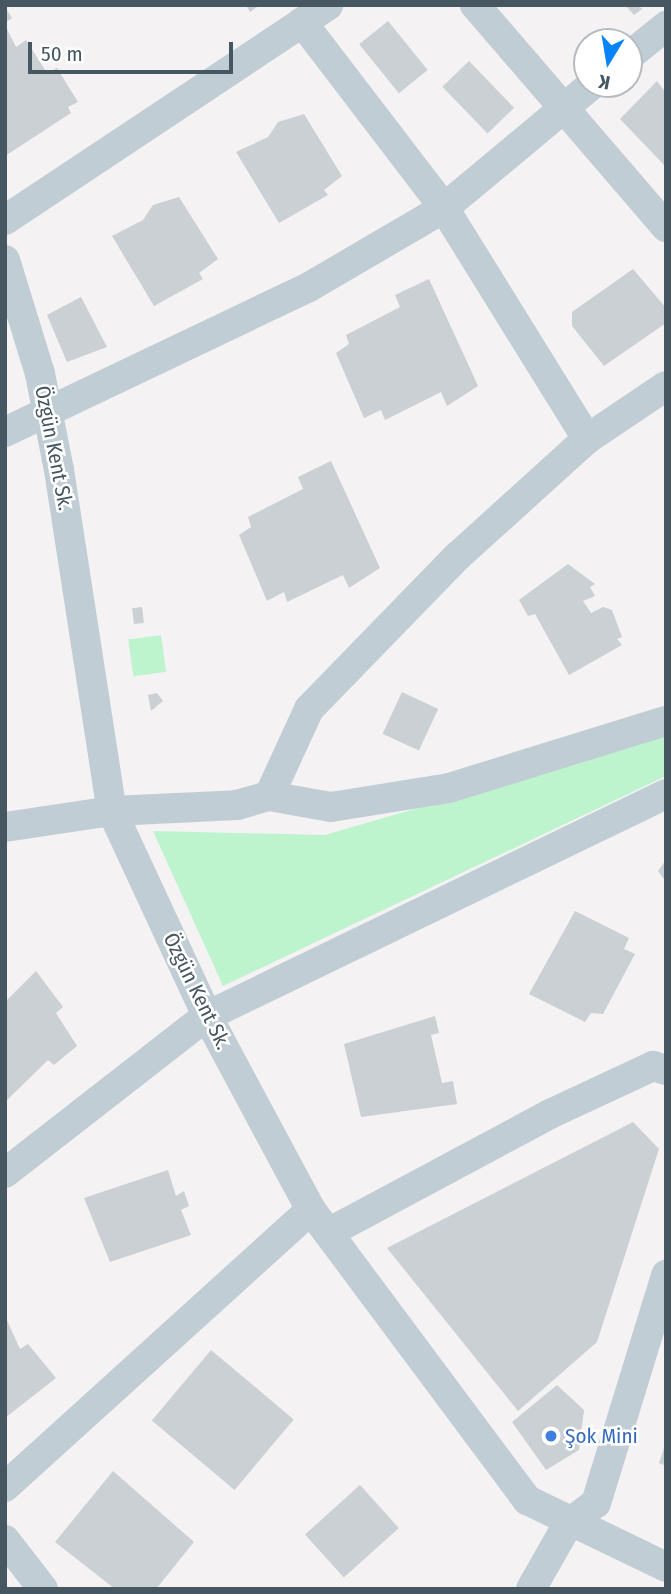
<!DOCTYPE html>
<html>
<head>
<meta charset="utf-8">
<style>
	body { margin:0 }
	#map { position:relative; width:671px; height:1594px; overflow:hidden; background:#f4f2f2; font-family:"Fira Sans Condensed",sans-serif }
	div>[style] { position:absolute }
	[style*='--x'] { left:calc(var(--x)*1px); top:calc(var(--y)*1px); width:calc(var(--w)*1px); rotate:calc(var(--a)*1deg) }
	.green>* { inset:0; background:#bdf4ce; transform-origin:0 0 }
	.building>* { inset:0; background:#cbd0d4; transform-origin:0 0 }
	.minor>* { height:30px; margin:-15px; padding:0 15px; transform-origin:15px; border-radius:15px; background:#c1cdd4 }
	.dots>* { width:19px; height:19px; translate:-50% -50%; box-sizing:border-box; border:4px solid #fff; border-radius:50% }
	span { translate:-50% -50%; white-space:nowrap; text-align:center; line-height:1.15; -webkit-text-stroke:5px #fff; paint-order:stroke }
	.street-label { font-size:21px; color:#475761 }
	.shop-label { font-size:21px; color:#366cbe }
	.left { translate:0 -50%; text-align:left }
	.frame { position:absolute; inset:0; border:7px solid #475761; pointer-events:none }
	.north { position:absolute; left:573px; top:28px; width:70px; height:70px; box-sizing:border-box; background:#fff; border:2px solid #b5bcc0; border-radius:50%; rotate:191deg; font-size:19px; font-weight:700; line-height:28px; text-align:center; color:#475761 }
	.north::after { content:''; display:block; margin:auto; width:24px; height:32px; background:#0784f8; clip-path:polygon(50% 0,100% 100%,50% 72%,0 100%) }
	.scale { position:absolute; left:28px; top:42px; width:205px; height:32px; box-sizing:border-box; border:4px solid #475761; border-top:0; padding-left:9px; font-size:21px; line-height:24px; white-space:nowrap; color:#475761; -webkit-text-stroke:5px #fff; paint-order:stroke }
</style>
</head>
<body>
<div id="map">
	<div class="green">
		<i style="left:161px;top:635px;width:37px;height:33px;rotate:82deg"></i>
		<i style="clip-path:polygon(666px 736px,666px 776px,223px 986px,153px 831px,325px 835px)"></i>
	</div>
	<div class="building">
		<i style="clip-path:polygon(246px 5px,260px 5px,250px 12px)"></i>
		<i style="clip-path:polygon(625px 5px,638px 5px,642px 9px,634px 15px)"></i>
		<i style="clip-path:polygon(5px 7px,12px 18px,5px 23px)"></i>
		<i style="left:388px;top:21px;width:63px;height:37px;rotate:51deg"></i>
		<i style="clip-path:polygon(5px 25px,16px 47px,26px 40px,47px 73px,57px 68px,78px 102px,68px 107px,71px 113px,5px 156px)"></i>
		<i style="left:469px;top:61px;width:65px;height:37px;rotate:46deg"></i>
		<i style="clip-path:polygon(657px 81px,666px 93px,666px 167px,620px 119px)"></i>
		<i style="clip-path:polygon(304px 114px,342px 176px,324px 190px,328px 195px,279px 223px,236px 152px,268px 137px,278px 122px)"></i>
		<i style="clip-path:polygon(179px 197px,218px 259px,199px 273px,203px 279px,154px 306px,112px 236px,143px 220px,153px 205px)"></i>
		<i style="clip-path:polygon(633px 269px,666px 308px,666px 323px,604px 366px,572px 326px,572px 312px)"></i>
		<i style="clip-path:polygon(429px 279px,478px 386px,447px 406px,441px 392px,385px 420px,381px 410px,364px 418px,336px 353px,349px 344px,346px 335px,400px 307px,395px 295px)"></i>
		<i style="clip-path:polygon(81px 297px,107px 347px,67px 362px,47px 315px)"></i>
		<i style="clip-path:polygon(331px 461px,380px 568px,349px 588px,343px 575px,287px 602px,284px 592px,267px 601px,239px 535px,251px 527px,248px 517px,303px 489px,298px 477px)"></i>
		<i style="clip-path:polygon(568px 564px,595px 584px,590px 587px,595px 596px,583px 601px,591px 613px,603px 607px,612px 610px,622px 637px,617px 639px,622px 645px,569px 675px,535px 614px,528px 616px,519px 600px)"></i>
		<i style="left:142px;top:607px;width:16px;height:10px;rotate:83deg"></i>
		<i style="left:402px;top:692px;width:40px;height:46px;rotate:25deg"></i>
		<i style="clip-path:polygon(157px 693px,163px 701px,151px 711px,148px 695px)"></i>
		<i style="clip-path:polygon(666px 860px,666px 882px,658px 871px)"></i>
		<i style="clip-path:polygon(575px 911px,629px 938px,624px 949px,635px 954px,603px 1014px,591px 1013px,585px 1022px,529px 994px)"></i>
		<i style="clip-path:polygon(36px 971px,63px 1007px,56px 1013px,77px 1046px,54px 1065px,48px 1060px,5px 1102px,5px 1002px)"></i>
		<i style="clip-path:polygon(435px 1016px,439px 1033px,431px 1035px,442px 1083px,453px 1081px,457px 1104px,361px 1117px,344px 1044px)"></i>
		<i style="clip-path:polygon(633px 1122px,659px 1149px,597px 1342px,518px 1411px,387px 1248px)"></i>
		<i style="clip-path:polygon(168px 1170px,176px 1196px,184px 1191px,189px 1206px,181px 1210px,191px 1235px,110px 1262px,84px 1198px)"></i>
		<i style="clip-path:polygon(5px 1316px,20px 1349px,28px 1344px,56px 1378px,5px 1418px)"></i>
		<i style="left:211px;top:1350px;width:108px;height:92px;rotate:40deg"></i>
		<i style="clip-path:polygon(557px 1385px,584px 1410px,579px 1450px,546px 1470px,512px 1422px)"></i>
		<i style="clip-path:polygon(665px 1445px,666px 1445px,666px 1466px,659px 1463px)"></i>
		<i style="clip-path:polygon(113px 1471px,194px 1542px,156px 1589px,115px 1589px,55px 1542px)"></i>
		<i style="left:360px;top:1485px;width:58px;height:74px;rotate:48deg"></i>
	</div>
	<div class="minor">
		<i style="--x:475;--y:5;--w:293;--a:49.3"></i>
		<i style="--x:302;--y:22;--w:234;--a:52.6"></i>
		<i style="--x:444;--y:208;--w:272;--a:58.2"></i>
		<i style="--x:629;--y:56;--w:48;--a:-39"></i>
		<i style="--x:5;--y:220;--w:388;--a:-33.6"></i>
		<i style="--x:5;--y:260;--w:119;--a:72.9"></i>
		<i style="--x:40;--y:374;--w:98;--a:78.8"></i>
		<i style="--x:59;--y:470;--w:345;--a:81.2"></i>
		<i style="--x:112;--y:811;--w:226;--a:65.1"></i>
		<i style="--x:207;--y:1016;--w:220;--a:61.8"></i>
		<i style="--x:311;--y:1210;--w:362;--a:53.3"></i>
		<i style="--x:527;--y:1500;--w:154;--a:25.7"></i>
		<i style="--x:5;--y:432;--w:337;--a:-25.5"></i>
		<i style="--x:309;--y:287;--w:156;--a:-30.3"></i>
		<i style="--x:444;--y:208;--w:194;--a:-39.8"></i>
		<i style="--x:269;--y:796;--w:63;--a:10.1"></i>
		<i style="--x:331;--y:807;--w:120;--a:-9.1"></i>
		<i style="--x:449;--y:788;--w:227;--a:-17.2"></i>
		<i style="--x:5;--y:827;--w:108;--a:-8.5"></i>
		<i style="--x:112;--y:811;--w:125;--a:-2.7"></i>
		<i style="--x:237;--y:805;--w:33;--a:-16"></i>
		<i style="--x:269;--y:796;--w:96;--a:-65.3"></i>
		<i style="--x:309;--y:709;--w:214;--a:-45.8"></i>
		<i style="--x:458;--y:556;--w:174;--a:-42.2"></i>
		<i style="--x:587;--y:439;--w:95;--a:-33.9"></i>
		<i style="--x:5;--y:1173;--w:256;--a:-37.9"></i>
		<i style="--x:207;--y:1016;--w:510;--a:-25.81"></i>
		<i style="--x:328;--y:1233;--w:252;--a:-28.2"></i>
		<i style="--x:550;--y:1114;--w:114;--a:-25"></i>
		<i style="--x:653;--y:1066;--w:14;--a:17"></i>
		<i style="--x:5;--y:1487;--w:413;--a:-42.2"></i>
		<i style="--x:5;--y:1540;--w:62;--a:52.2"></i>
		<i style="--x:531;--y:1589;--w:75;--a:-60.4"></i>
		<i style="--x:568;--y:1524;--w:35;--a:-37"></i>
		<i style="--x:596;--y:1503;--w:239;--a:-72.9"></i>
	</div>
	<div class="dots">
		<i style="left:551px;top:1436px;background:#3f7fe0"></i>
	</div>
	<div class="street-label">
		<span style="left:54px;top:448px;rotate:79deg">Özgün Kent Sk.</span>
		<span style="left:197px;top:991px;rotate:64deg">Özgün Kent Sk.</span>
	</div>
	<div class="shop-label">
		<span class="left" style="left:565px;top:1436px">Şok Mini</span>
	</div>
	<div class="frame"></div>
	<div class="north">K</div>
	<div class="scale">50 m</div>
</div>
</body>
</html>
